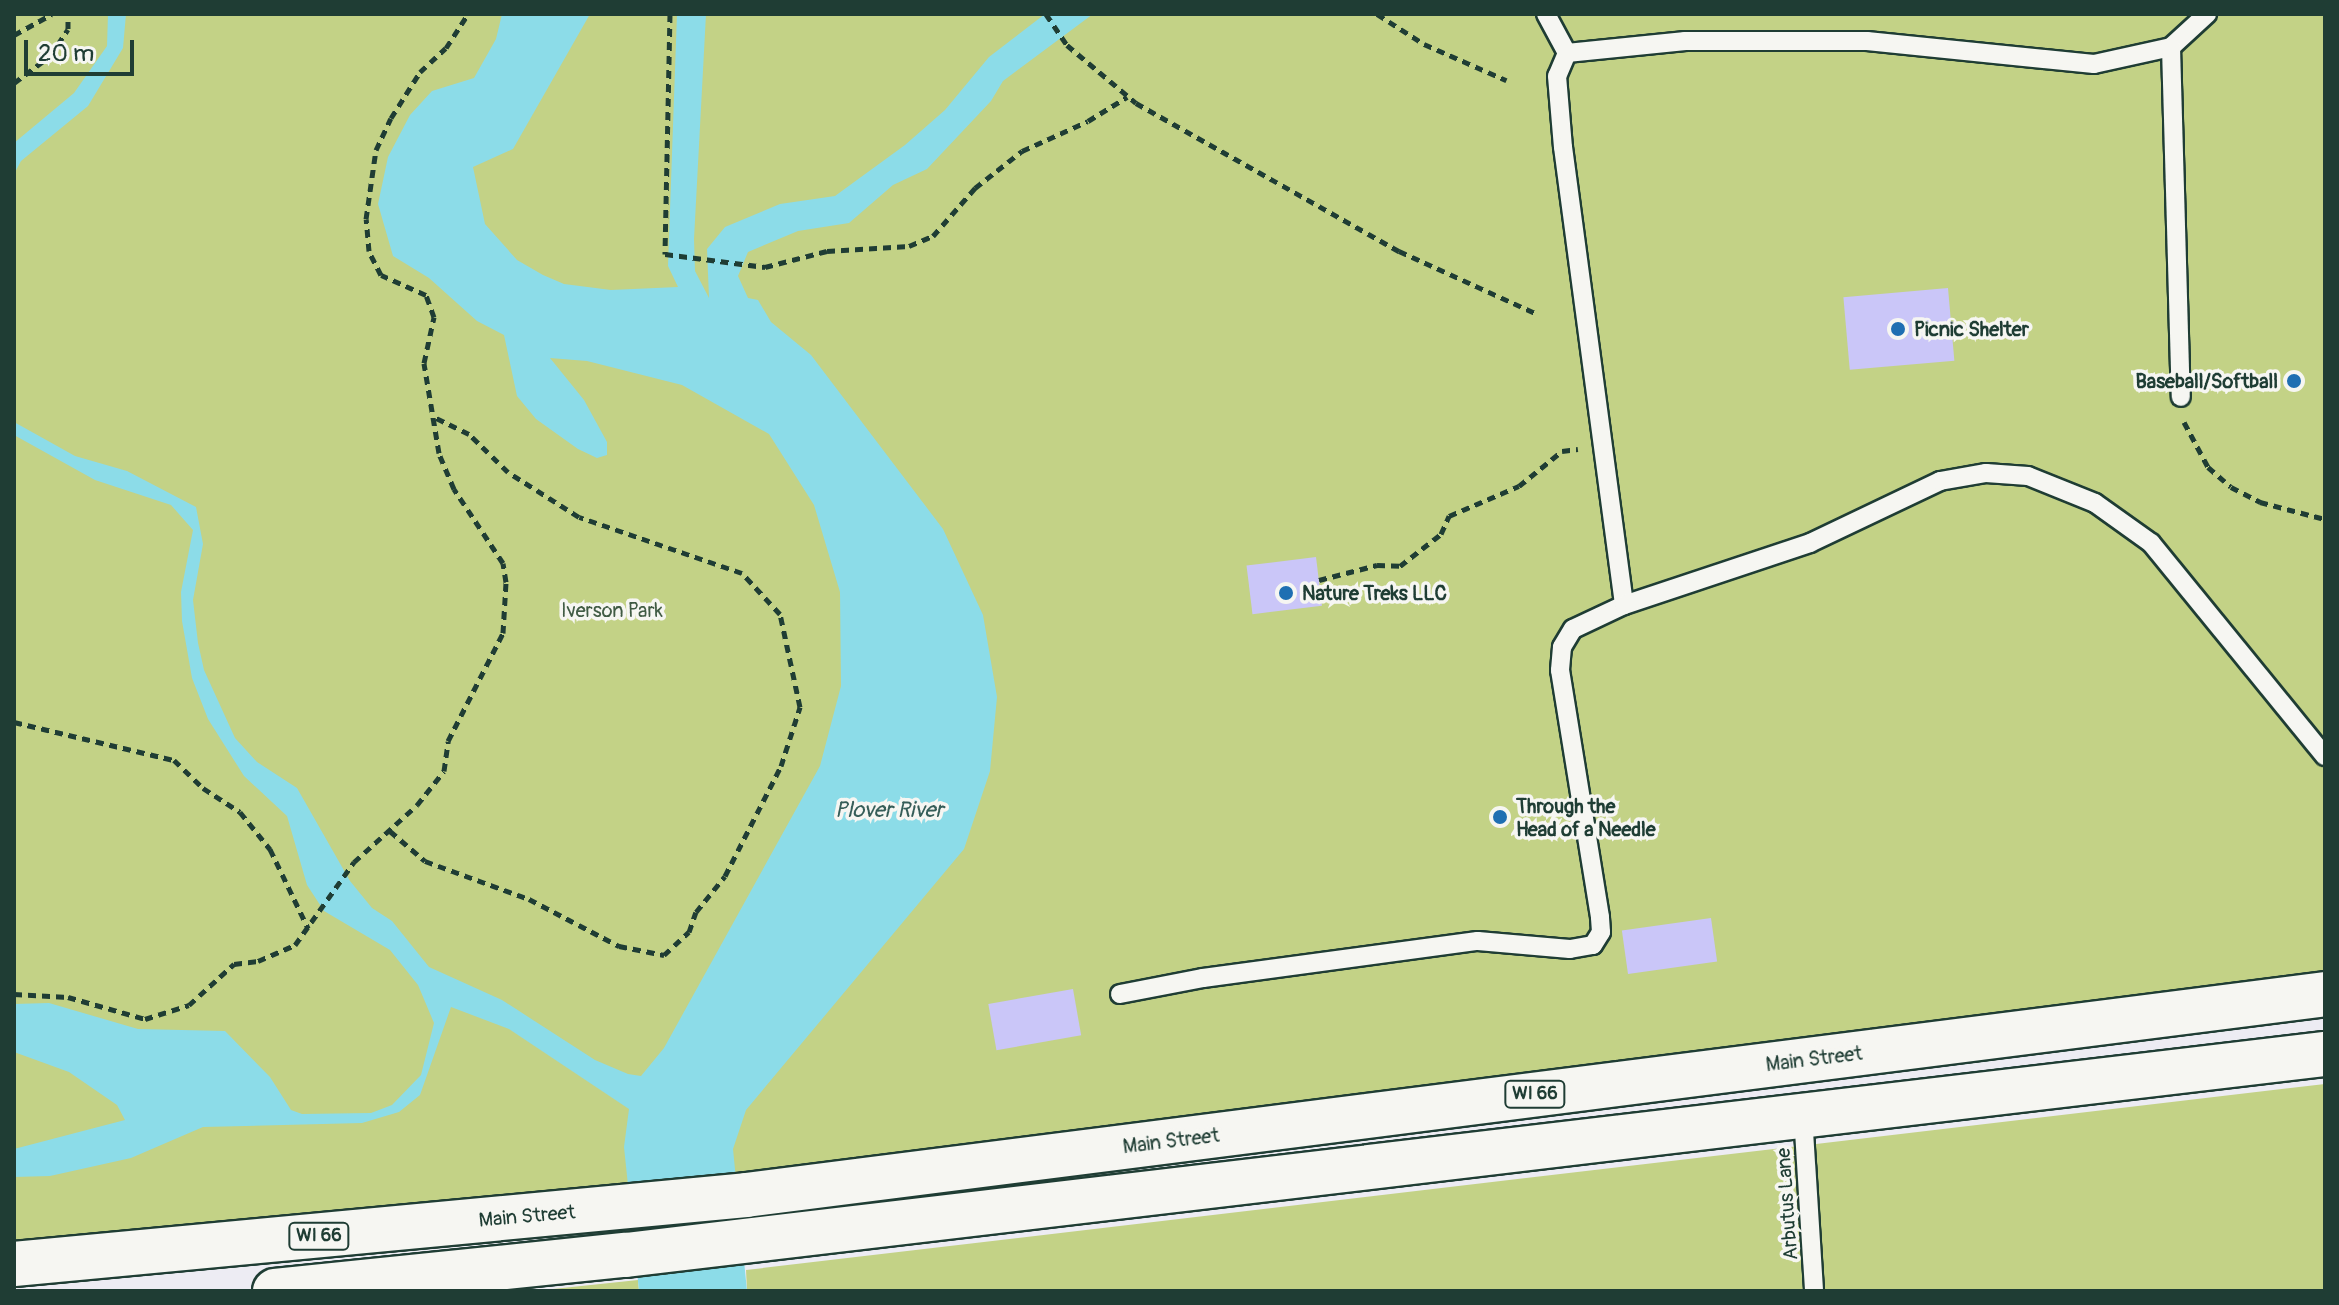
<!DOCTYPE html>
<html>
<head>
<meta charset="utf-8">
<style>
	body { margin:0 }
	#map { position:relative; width:2339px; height:1305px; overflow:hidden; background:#edecf3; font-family:Pangolin,sans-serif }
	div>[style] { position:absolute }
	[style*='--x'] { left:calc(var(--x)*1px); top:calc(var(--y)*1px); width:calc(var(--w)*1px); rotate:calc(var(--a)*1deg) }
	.green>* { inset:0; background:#c3d286 }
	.water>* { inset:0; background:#8cdce8 }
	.building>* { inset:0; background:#cac6f8; transform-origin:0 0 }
	.path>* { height:5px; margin-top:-2.5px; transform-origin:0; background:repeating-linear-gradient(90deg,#1f3d34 0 8px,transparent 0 14px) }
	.roads { filter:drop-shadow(2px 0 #1f3d34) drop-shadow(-2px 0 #1f3d34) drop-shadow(0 2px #1f3d34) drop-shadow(0 -2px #1f3d34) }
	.service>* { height:18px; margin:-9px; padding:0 9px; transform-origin:9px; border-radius:9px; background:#f6f6f2 }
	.primary>* { height:44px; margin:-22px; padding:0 22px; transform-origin:22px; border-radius:22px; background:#f6f6f2 }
	.dots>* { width:22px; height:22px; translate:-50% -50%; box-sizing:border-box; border:4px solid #f6f6f2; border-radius:50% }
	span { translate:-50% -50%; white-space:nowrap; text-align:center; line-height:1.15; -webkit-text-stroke:7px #f6f6f2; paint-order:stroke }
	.shield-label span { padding:2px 6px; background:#f6f6f2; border:2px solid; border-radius:6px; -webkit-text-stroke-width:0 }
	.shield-label { font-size:18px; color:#1f3d34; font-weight:700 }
	.poi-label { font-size:20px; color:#1f3d34; font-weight:700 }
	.left { translate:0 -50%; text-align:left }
	.right { translate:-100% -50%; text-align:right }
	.park-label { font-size:20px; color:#405b44 }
	.street-label { font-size:20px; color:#1f3d34 }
	.water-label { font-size:22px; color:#355d58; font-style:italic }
	.frame { position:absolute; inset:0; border:16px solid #1f3d34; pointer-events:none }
	.scale { position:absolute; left:24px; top:40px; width:110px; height:36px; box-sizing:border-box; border:4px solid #1f3d34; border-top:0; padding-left:10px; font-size:24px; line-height:28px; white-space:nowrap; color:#1f3d34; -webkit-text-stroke:6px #f6f6f2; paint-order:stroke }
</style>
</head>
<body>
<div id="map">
	<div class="green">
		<i style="clip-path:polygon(14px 14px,2325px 14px,2325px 994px,14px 1264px)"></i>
		<i style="clip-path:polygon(2325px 1084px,2325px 1291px,747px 1291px,746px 1270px)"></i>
		<i style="clip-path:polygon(638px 1280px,639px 1291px,534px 1291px)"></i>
	</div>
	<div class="water">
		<i style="clip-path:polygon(108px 14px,126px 14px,123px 48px,88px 106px,21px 161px,14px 174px,14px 143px,74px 93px,107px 46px)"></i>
		<i style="clip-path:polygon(502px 14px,590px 14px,513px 149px,473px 167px,485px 224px,517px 260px,543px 275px,564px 284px,611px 290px,678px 287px,668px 266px,677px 14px,706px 14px,694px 239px,695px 271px,709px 298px,707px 249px,725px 227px,780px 204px,835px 196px,905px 145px,945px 110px,989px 57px,1045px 14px,1093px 14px,1003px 81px,991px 101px,927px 169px,893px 185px,849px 223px,798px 231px,748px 252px,738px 276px,748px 298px,758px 300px,771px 322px,811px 355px,943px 529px,983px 615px,997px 697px,990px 771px,964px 849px,746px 1110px,733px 1149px,747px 1291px,639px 1291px,624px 1147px,629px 1109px,509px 1029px,451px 1007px,420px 1095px,399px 1112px,362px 1123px,203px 1127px,131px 1158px,50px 1176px,14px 1177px,14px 1149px,125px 1120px,117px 1105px,69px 1072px,14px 1052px,14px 1004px,49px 1003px,138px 1029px,225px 1031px,270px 1077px,291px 1110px,302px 1114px,371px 1113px,392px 1105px,421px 1075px,434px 1023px,418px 985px,390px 950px,324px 911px,307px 885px,287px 816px,244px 776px,208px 719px,192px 678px,182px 621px,181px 592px,193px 530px,171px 505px,95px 480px,14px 435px,14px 422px,75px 456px,127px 471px,196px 507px,203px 544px,193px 600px,198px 643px,204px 670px,235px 738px,257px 762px,297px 788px,350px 881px,372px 908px,392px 921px,429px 967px,502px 1000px,595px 1060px,628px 1074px,641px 1076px,664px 1048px,820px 766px,841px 686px,840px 592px,814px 505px,769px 434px,682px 385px,587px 361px,550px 358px,584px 400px,607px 442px,607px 455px,597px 458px,578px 449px,536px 419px,517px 396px,504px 335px,477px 321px,429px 278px,393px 256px,378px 204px,388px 157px,410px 115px,432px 91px,474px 78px,496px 39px)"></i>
	</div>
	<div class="building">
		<i style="left:1948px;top:288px;width:73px;height:105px;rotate:85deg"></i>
		<i style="left:1316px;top:557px;width:49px;height:70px;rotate:83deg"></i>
		<i style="left:1711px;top:918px;width:44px;height:90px;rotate:82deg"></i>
		<i style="left:1073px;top:989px;width:47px;height:86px;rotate:80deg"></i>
	</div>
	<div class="path">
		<i style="--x:670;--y:14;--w:240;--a:91.2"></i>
		<i style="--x:665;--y:254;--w:101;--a:7.4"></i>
		<i style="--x:765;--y:267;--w:64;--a:-14.5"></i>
		<i style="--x:827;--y:251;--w:82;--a:-3.5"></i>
		<i style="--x:909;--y:246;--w:26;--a:-23"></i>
		<i style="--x:933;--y:236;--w:64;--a:-48.8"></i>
		<i style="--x:975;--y:188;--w:60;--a:-38.2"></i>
		<i style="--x:1022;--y:151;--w:72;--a:-24.4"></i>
		<i style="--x:1088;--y:121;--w:46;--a:-31.6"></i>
		<i style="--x:1046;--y:14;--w:37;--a:56"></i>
		<i style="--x:1067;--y:45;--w:90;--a:40"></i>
		<i style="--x:1136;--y:103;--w:302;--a:29.4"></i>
		<i style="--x:1399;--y:251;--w:149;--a:24.5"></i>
		<i style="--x:1377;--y:14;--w:56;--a:32.6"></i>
		<i style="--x:1424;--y:44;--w:90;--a:23.7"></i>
		<i style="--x:14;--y:35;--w:43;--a:-28.9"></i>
		<i style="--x:14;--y:83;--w:45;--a:-36.9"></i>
		<i style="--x:50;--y:56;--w:32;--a:-56"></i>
		<i style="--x:68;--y:29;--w:15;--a:-90"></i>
		<i style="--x:2184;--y:422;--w:51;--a:61.9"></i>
		<i style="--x:2208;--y:467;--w:30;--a:41"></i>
		<i style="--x:2231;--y:487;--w:33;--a:27"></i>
		<i style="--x:2260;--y:502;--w:67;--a:14.7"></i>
		<i style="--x:1319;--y:580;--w:60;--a:-14.5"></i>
		<i style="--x:1377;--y:565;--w:23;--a:2"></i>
		<i style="--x:1400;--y:566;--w:52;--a:-38"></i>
		<i style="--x:1441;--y:534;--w:20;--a:-66"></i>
		<i style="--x:1449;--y:516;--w:76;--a:-23.2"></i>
		<i style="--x:1519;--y:486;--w:55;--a:-39.1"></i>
		<i style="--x:1562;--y:451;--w:16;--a:-7"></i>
		<i style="--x:14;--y:722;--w:164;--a:13.4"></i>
		<i style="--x:174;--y:760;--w:40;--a:44"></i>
		<i style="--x:203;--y:788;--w:44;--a:33"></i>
		<i style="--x:240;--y:812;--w:48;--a:51"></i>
		<i style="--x:270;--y:849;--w:88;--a:64.3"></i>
		<i style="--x:390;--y:831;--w:46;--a:40.6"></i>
		<i style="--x:425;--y:861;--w:111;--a:20.1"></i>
		<i style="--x:529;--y:899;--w:102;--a:27.6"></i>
		<i style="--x:619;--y:946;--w:46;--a:11.3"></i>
		<i style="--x:664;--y:955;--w:34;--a:-43"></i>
		<i style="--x:689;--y:932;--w:21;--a:-71"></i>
		<i style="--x:696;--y:912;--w:46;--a:-51.1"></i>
		<i style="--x:725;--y:876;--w:123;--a:-63"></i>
		<i style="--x:781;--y:766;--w:62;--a:-72.1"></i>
		<i style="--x:800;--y:707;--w:95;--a:-102.1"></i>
		<i style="--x:780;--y:614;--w:56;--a:-132.8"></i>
		<i style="--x:742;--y:573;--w:172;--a:-161"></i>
		<i style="--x:579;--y:517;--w:84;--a:-147.6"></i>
		<i style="--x:508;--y:472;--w:54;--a:-135.7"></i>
		<i style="--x:469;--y:434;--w:41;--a:-154.1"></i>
		<i style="--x:14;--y:994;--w:54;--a:3.2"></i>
		<i style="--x:68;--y:997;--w:80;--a:15.9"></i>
		<i style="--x:145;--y:1019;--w:46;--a:-17.7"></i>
		<i style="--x:189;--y:1005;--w:61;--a:-42.3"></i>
		<i style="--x:234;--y:964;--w:24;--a:-7"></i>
		<i style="--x:258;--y:961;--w:40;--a:-23.4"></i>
		<i style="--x:295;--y:945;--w:102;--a:-54.6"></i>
		<i style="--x:354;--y:862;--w:85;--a:-42.1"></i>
		<i style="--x:417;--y:805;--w:43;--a:-51.5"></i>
		<i style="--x:444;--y:771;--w:30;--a:-82"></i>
		<i style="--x:448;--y:741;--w:121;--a:-63"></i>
		<i style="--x:503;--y:633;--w:51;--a:-86.6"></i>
		<i style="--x:506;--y:582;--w:19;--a:-99"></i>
		<i style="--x:503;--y:563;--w:89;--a:-123.5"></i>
		<i style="--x:454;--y:489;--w:39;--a:-113"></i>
		<i style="--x:439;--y:453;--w:91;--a:-99.5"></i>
		<i style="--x:424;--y:363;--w:47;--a:-77.7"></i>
		<i style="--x:434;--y:317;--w:23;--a:-110"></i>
		<i style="--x:426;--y:295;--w:49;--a:-156"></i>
		<i style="--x:381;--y:275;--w:27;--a:-117"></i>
		<i style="--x:369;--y:251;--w:32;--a:-95"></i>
		<i style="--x:366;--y:219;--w:70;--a:-81.8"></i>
		<i style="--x:376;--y:150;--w:35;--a:-65"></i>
		<i style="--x:391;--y:118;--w:54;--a:-57.8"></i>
		<i style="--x:420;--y:72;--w:35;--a:-43"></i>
		<i style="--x:446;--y:48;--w:40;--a:-57.1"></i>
	</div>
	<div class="roads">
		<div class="service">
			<i style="--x:1546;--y:14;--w:44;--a:61.7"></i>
			<i style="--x:1567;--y:53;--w:119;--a:-5.8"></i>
			<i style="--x:1685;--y:41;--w:182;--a:0"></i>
			<i style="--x:1867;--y:41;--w:228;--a:5.8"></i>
			<i style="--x:2094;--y:64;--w:79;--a:-12.4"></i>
			<i style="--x:2171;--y:47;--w:49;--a:-42.5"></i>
			<i style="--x:2171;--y:47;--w:350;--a:88.4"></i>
			<i style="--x:1567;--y:53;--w:25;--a:113"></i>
			<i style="--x:1557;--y:76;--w:71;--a:85.2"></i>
			<i style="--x:1563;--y:147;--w:462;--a:82.4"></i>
			<i style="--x:1120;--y:994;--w:85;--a:-10.9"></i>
			<i style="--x:1203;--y:978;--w:277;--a:-7.7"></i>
			<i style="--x:1478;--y:941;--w:92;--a:5"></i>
			<i style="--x:1570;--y:949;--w:23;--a:-10"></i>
			<i style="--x:1593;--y:945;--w:15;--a:-58"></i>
			<i style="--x:1601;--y:932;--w:15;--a:-94"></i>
			<i style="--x:1600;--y:917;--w:250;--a:-99.2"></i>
			<i style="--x:1560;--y:670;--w:23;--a:-85"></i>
			<i style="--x:1562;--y:647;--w:21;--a:-59"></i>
			<i style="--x:1573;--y:629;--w:56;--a:-25.2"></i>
			<i style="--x:1624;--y:605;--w:196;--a:-18.4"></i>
			<i style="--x:1810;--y:543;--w:144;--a:-25.5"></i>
			<i style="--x:1940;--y:481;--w:47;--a:-9.9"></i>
			<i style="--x:1986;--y:473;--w:42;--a:4.1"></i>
			<i style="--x:2028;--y:476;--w:72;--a:21.9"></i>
			<i style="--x:2095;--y:503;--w:69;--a:35.5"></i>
			<i style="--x:2151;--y:543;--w:275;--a:50.8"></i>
			<i style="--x:1803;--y:1115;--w:176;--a:86.4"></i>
		</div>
		<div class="primary">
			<i style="--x:14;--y:1264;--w:735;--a:-5.38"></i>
			<i style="--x:746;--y:1195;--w:1592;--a:-7.25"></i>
			<i style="--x:275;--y:1291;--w:353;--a:-5.9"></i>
			<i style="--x:626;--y:1255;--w:1711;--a:-6.75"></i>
		</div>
	</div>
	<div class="dots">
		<i style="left:1898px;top:329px;background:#1f6fb2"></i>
		<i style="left:2294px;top:381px;background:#1f6fb2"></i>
		<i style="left:1286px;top:593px;background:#1f6fb2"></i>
		<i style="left:1500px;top:817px;background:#1f6fb2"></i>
	</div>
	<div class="shield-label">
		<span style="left:1535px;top:1094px">WI 66</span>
		<span style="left:319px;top:1236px">WI 66</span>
	</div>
	<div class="poi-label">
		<span class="left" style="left:1914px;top:329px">Picnic Shelter</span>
		<span class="right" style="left:2278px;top:381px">Baseball/Softball</span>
		<span class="left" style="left:1302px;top:593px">Nature Treks LLC</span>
		<span class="left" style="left:1516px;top:818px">Through the<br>Head of a Needle</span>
	</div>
	<div class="park-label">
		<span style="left:612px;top:610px">Iverson Park</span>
	</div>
	<div class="street-label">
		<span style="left:1814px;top:1059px;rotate:-7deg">Main Street</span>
		<span style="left:1171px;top:1141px;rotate:-7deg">Main Street</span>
		<span style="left:1787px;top:1204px;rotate:-94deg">Arbutus Lane</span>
		<span style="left:527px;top:1216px;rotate:-5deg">Main Street</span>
	</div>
	<div class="water-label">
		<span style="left:889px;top:811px">Plover River</span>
	</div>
	<div class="frame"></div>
	<div class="scale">20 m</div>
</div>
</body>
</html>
